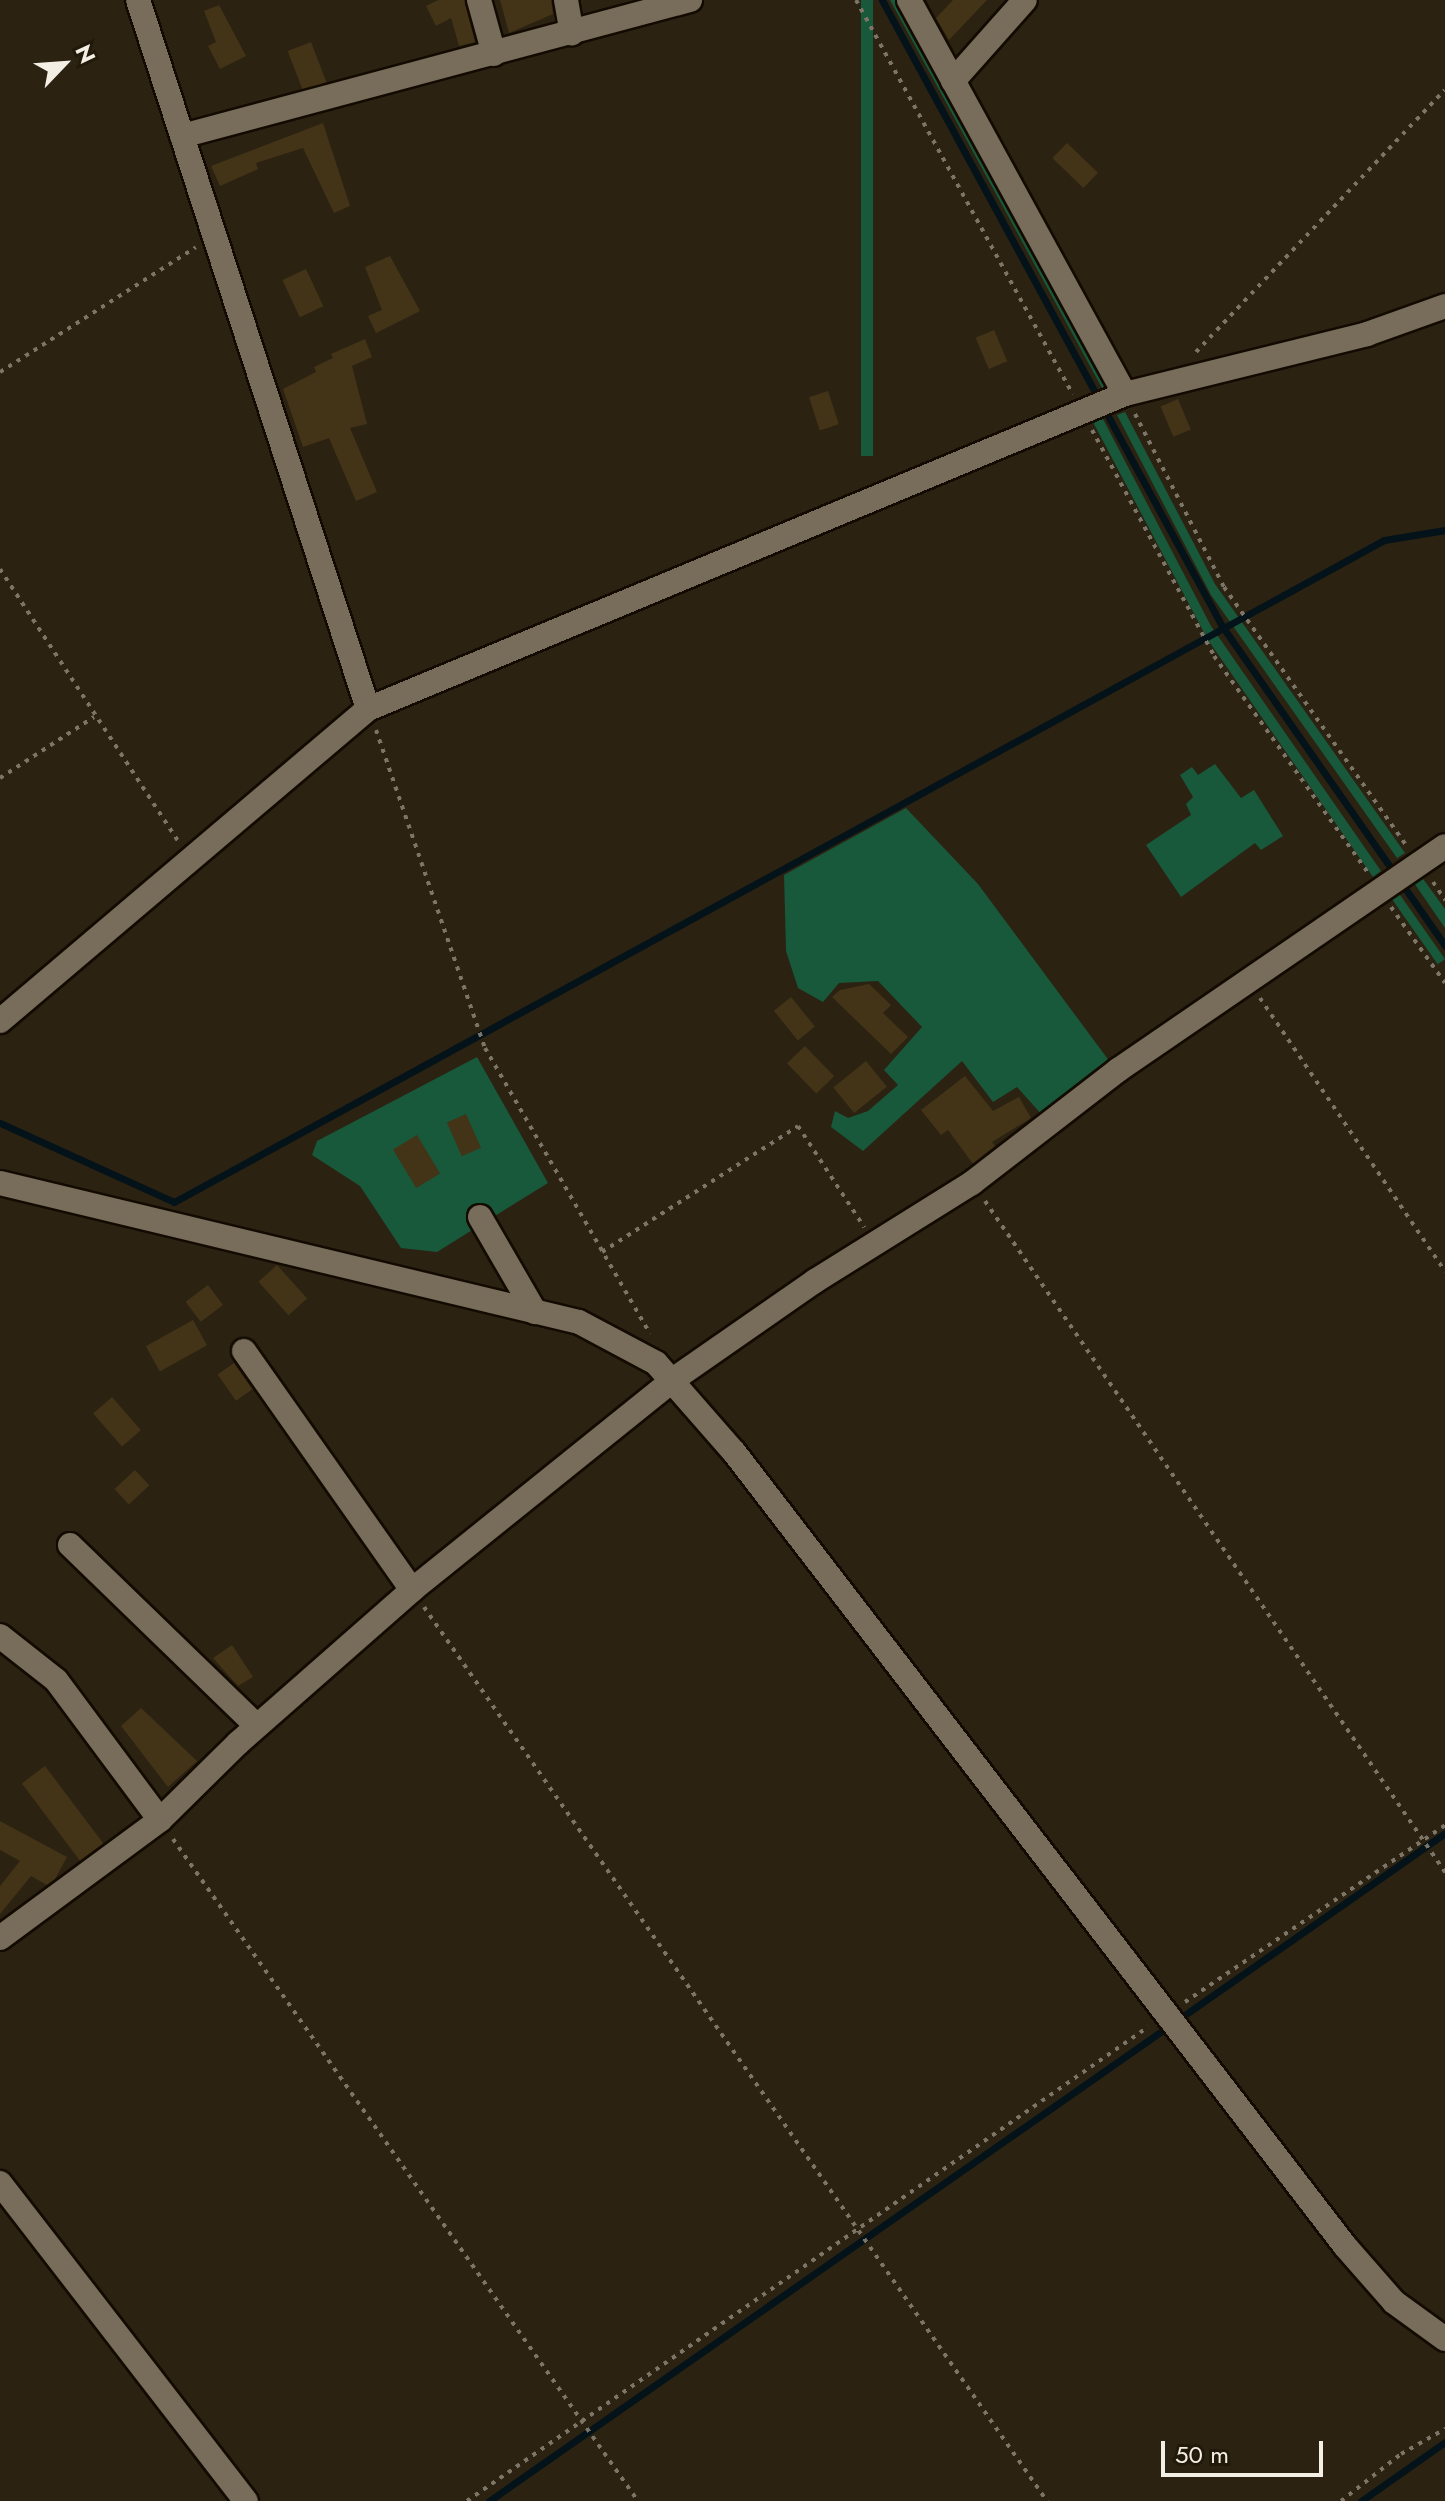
<!DOCTYPE html>
<html>
<head>
<meta charset="utf-8">
<style>
	body { margin:0 }
	#map { position:relative; width:1445px; height:2501px; overflow:hidden; background:#2b2212; font-family:Jost,sans-serif }
	div>[style] { position:absolute }
	[style*='--x'] { left:calc(var(--x)*1px); top:calc(var(--y)*1px); width:calc(var(--w)*1px); rotate:calc(var(--a)*1deg) }
	.green>* { inset:0; background:#18583b; transform-origin:0 0 }
	.stream>* { height:7px; margin:-3.5px; padding:0 3.5px; transform-origin:3.5px; border-radius:3.5px; background:#041319 }
	.building>* { inset:0; background:#433417; transform-origin:0 0 }
	.path>* { height:4px; margin-top:-2px; transform-origin:0; background:repeating-linear-gradient(90deg,#7d7567 0 4px,transparent 0 10px) }
	.roads { filter:drop-shadow(2px 0 #130b01) drop-shadow(-2px 0 #130b01) drop-shadow(0 2px #130b01) drop-shadow(0 -2px #130b01) }
	.minor>* { height:24px; margin:-12px; padding:0 12px; transform-origin:12px; border-radius:12px; background:#776d5a }
	span { translate:-50% -50%; white-space:nowrap; text-align:center; line-height:1.15; -webkit-text-stroke:6px #211909; paint-order:stroke }
	.north { position:absolute; left:24px; top:24px; width:80px; height:80px; -webkit-text-stroke:6px #211909; paint-order:stroke; rotate:65deg; font-size:22px; font-weight:700; line-height:32px; text-align:center; color:#f4efe4 }
	.north::after { content:''; display:block; margin:auto; width:28px; height:36px; background:#f4efe4; clip-path:polygon(50% 0,100% 100%,50% 72%,0 100%) }
	.scale { position:absolute; left:1161px; top:2441px; width:162px; height:36px; box-sizing:border-box; border:4px solid #f4efe4; border-top:0; padding-left:10px; font-size:24px; line-height:28px; white-space:nowrap; color:#f4efe4; -webkit-text-stroke:6px #211909; paint-order:stroke }
</style>
</head>
<body>
<div id="map">
	<div class="green">
		<i style="left:861px;top:0;width:12px;height:456px"></i>
		<i style="clip-path:polygon(890px 0,902px 0,1109px 383px,1102px 388px)"></i>
		<i style="clip-path:polygon(1125px 412px,1215px 584px,1405px 853px,1397px 858px,1211px 595px,1117px 415px)"></i>
		<i style="clip-path:polygon(1103px 419px,1211px 626px,1381px 871px,1373px 877px,1208px 640px,1093px 422px)"></i>
		<i style="clip-path:polygon(1215px 764px,1241px 798px,1254px 790px,1283px 836px,1261px 850px,1255px 843px,1181px 897px,1146px 845px,1191px 815px,1186px 804px,1193px 797px,1180px 775px,1192px 767px,1198px 775px)"></i>
		<i style="clip-path:polygon(906px 808px,978px 884px,1110px 1062px,1043px 1116px,1017px 1087px,993px 1102px,962px 1061px,863px 1151px,831px 1127px,835px 1111px,848px 1118px,868px 1111px,898px 1085px,884px 1070px,922px 1027px,878px 981px,839px 983px,823px 1002px,798px 988px,786px 951px,784px 875px)"></i>
		<i style="clip-path:polygon(1421px 876px,1445px 909px,1445px 928px,1412px 880px)"></i>
		<i style="left:1398px;top:892px;width:82px;height:9px;rotate:55deg"></i>
		<i style="clip-path:polygon(477px 1057px,548px 1183px,437px 1252px,401px 1248px,360px 1186px,312px 1155px,317px 1141px)"></i>
	</div>
	<div class="stream">
		<i style="--x:882;--y:0;--w:712;--a:61.49"></i>
		<i style="--x:1222;--y:626;--w:390;--a:55.1"></i>
		<i style="--x:0;--y:1123;--w:191;--a:24.4"></i>
		<i style="--x:174;--y:1202;--w:1379;--a:-28.68"></i>
		<i style="--x:1384;--y:540;--w:62;--a:-9.3"></i>
		<i style="--x:489;--y:2501;--w:1166;--a:-34.94"></i>
		<i style="--x:1361;--y:2501;--w:103;--a:-35.1"></i>
	</div>
	<div class="building">
		<i style="clip-path:polygon(438px 0,464px 0,475px 42px,459px 46px,451px 18px,436px 26px,426px 6px)"></i>
		<i style="clip-path:polygon(500px 0,551px 0,553px 14px,509px 33px)"></i>
		<i style="clip-path:polygon(953px 0,987px 0,949px 40px,936px 18px)"></i>
		<i style="clip-path:polygon(219px 5px,246px 56px,220px 69px,208px 46px,216px 42px,204px 11px)"></i>
		<i style="left:311px;top:42px;width:43px;height:25px;rotate:69deg"></i>
		<i style="clip-path:polygon(323px 123px,350px 206px,334px 213px,303px 148px,256px 163px,258px 169px,220px 186px,211px 166px)"></i>
		<i style="left:1067px;top:143px;width:43px;height:21px;rotate:44deg"></i>
		<i style="clip-path:polygon(390px 256px,420px 311px,376px 333px,368px 316px,382px 310px,365px 267px)"></i>
		<i style="left:306px;top:269px;width:41px;height:26px;rotate:65deg"></i>
		<i style="left:994px;top:330px;width:34px;height:20px;rotate:67deg"></i>
		<i style="clip-path:polygon(365px 339px,372px 357px,352px 366px,367px 424px,350px 428px,377px 492px,356px 501px,329px 438px,303px 447px,283px 389px,316px 372px,314px 367px,333px 358px,331px 354px)"></i>
		<i style="left:828px;top:391px;width:35px;height:20px;rotate:72deg"></i>
		<i style="left:1178px;top:399px;width:33px;height:19px;rotate:67deg"></i>
		<i style="clip-path:polygon(869px 984px,891px 1005px,883px 1013px,908px 1037px,891px 1054px,832px 997px,840px 990px)"></i>
		<i style="left:791px;top:997px;width:38px;height:22px;rotate:51deg"></i>
		<i style="left:805px;top:1046px;width:42px;height:25px;rotate:46deg"></i>
		<i style="left:866px;top:1061px;width:33px;height:42px;rotate:51deg"></i>
		<i style="clip-path:polygon(965px 1076px,993px 1111px,1019px 1097px,1031px 1118px,992px 1142px,995px 1146px,973px 1164px,948px 1130px,941px 1135px,921px 1110px)"></i>
		<i style="left:466px;top:1114px;width:37px;height:21px;rotate:66deg"></i>
		<i style="left:417px;top:1135px;width:45px;height:28px;rotate:59deg"></i>
		<i style="left:277px;top:1265px;width:45px;height:25px;rotate:48deg"></i>
		<i style="left:208px;top:1285px;width:25px;height:28px;rotate:53deg"></i>
		<i style="left:193px;top:1320px;width:29px;height:54px;rotate:61deg"></i>
		<i style="left:234px;top:1363px;width:32px;height:20px;rotate:55deg"></i>
		<i style="left:112px;top:1397px;width:44px;height:25px;rotate:49deg"></i>
		<i style="left:135px;top:1470px;width:21px;height:28px;rotate:47deg"></i>
		<i style="clip-path:polygon(232px 1645px,253px 1677px,238px 1686px,213px 1658px)"></i>
		<i style="clip-path:polygon(141px 1708px,197px 1761px,168px 1787px,121px 1726px)"></i>
		<i style="left:45px;top:1766px;width:97px;height:29px;rotate:53deg"></i>
		<i style="clip-path:polygon(0 1821px,67px 1857px,55px 1879px,47px 1885px,31px 1876px,0 1914px,0 1886px,20px 1861px,0 1850px)"></i>
	</div>
	<div class="path">
		<i style="--x:856;--y:0;--w:450;--a:61.2"></i>
		<i style="--x:1196;--y:352;--w:361;--a:-46.5"></i>
		<i style="--x:0;--y:372;--w:232;--a:-32.5"></i>
		<i style="--x:1135;--y:414;--w:195;--a:62.8"></i>
		<i style="--x:1224;--y:587;--w:317;--a:54.8"></i>
		<i style="--x:1092;--y:430;--w:257;--a:61.6"></i>
		<i style="--x:1214;--y:656;--w:266;--a:54.6"></i>
		<i style="--x:0;--y:569;--w:325;--a:56.8"></i>
		<i style="--x:376;--y:730;--w:336;--a:71.1"></i>
		<i style="--x:485;--y:1048;--w:330;--a:60"></i>
		<i style="--x:0;--y:778;--w:112;--a:-33"></i>
		<i style="--x:1433;--y:882;--w:22;--a:56"></i>
		<i style="--x:1391;--y:907;--w:93;--a:54.6"></i>
		<i style="--x:1260;--y:998;--w:330;--a:55.9"></i>
		<i style="--x:985;--y:1201;--w:814;--a:55.57"></i>
		<i style="--x:602;--y:1252;--w:233;--a:-32.7"></i>
		<i style="--x:798;--y:1126;--w:121;--a:56.8"></i>
		<i style="--x:424;--y:1607;--w:1090;--a:55.13"></i>
		<i style="--x:173;--y:1839;--w:809;--a:54.92"></i>
		<i style="--x:1185;--y:2002;--w:315;--a:-34.2"></i>
		<i style="--x:467;--y:2501;--w:830;--a:-34.84"></i>
		<i style="--x:1341;--y:2501;--w:76;--a:-38.1"></i>
		<i style="--x:1401;--y:2454;--w:51;--a:-29.6"></i>
	</div>
	<div class="roads">
		<div class="minor">
			<i style="--x:138;--y:0;--w:745;--a:72.03"></i>
			<i style="--x:479;--y:0;--w:56;--a:74.5"></i>
			<i style="--x:566;--y:0;--w:34;--a:80"></i>
			<i style="--x:909;--y:0;--w:449;--a:61.3"></i>
			<i style="--x:953;--y:81;--w:108;--a:-48.4"></i>
			<i style="--x:182;--y:136;--w:526;--a:-14.99"></i>
			<i style="--x:0;--y:1021;--w:482;--a:-40.3"></i>
			<i style="--x:368;--y:709;--w:820;--a:-22.59"></i>
			<i style="--x:1125;--y:394;--w:249;--a:-13.9"></i>
			<i style="--x:1367;--y:334;--w:83;--a:-19.7"></i>
			<i style="--x:0;--y:1183;--w:595;--a:13.5"></i>
			<i style="--x:579;--y:1322;--w:87;--a:28"></i>
			<i style="--x:656;--y:1363;--w:118;--a:48.8"></i>
			<i style="--x:734;--y:1452;--w:1002;--a:52.42"></i>
			<i style="--x:1345;--y:2246;--w:74;--a:48.8"></i>
			<i style="--x:1394;--y:2302;--w:63;--a:36"></i>
			<i style="--x:480;--y:1217;--w:110;--a:59.9"></i>
			<i style="--x:244;--y:1351;--w:292;--a:54.9"></i>
			<i style="--x:70;--y:1545;--w:260;--a:44.1"></i>
			<i style="--x:0;--y:1636;--w:71;--a:38.2"></i>
			<i style="--x:56;--y:1680;--w:174;--a:53.4"></i>
			<i style="--x:0;--y:1938;--w:199;--a:-36.4"></i>
			<i style="--x:160;--y:1820;--w:110;--a:-44.6"></i>
			<i style="--x:238;--y:1743;--w:232;--a:-41.3"></i>
			<i style="--x:412;--y:1590;--w:336;--a:-38.8"></i>
			<i style="--x:674;--y:1379;--w:172;--a:-34.8"></i>
			<i style="--x:815;--y:1281;--w:185;--a:-32"></i>
			<i style="--x:972;--y:1183;--w:185;--a:-37.7"></i>
			<i style="--x:1118;--y:1070;--w:396;--a:-34.4"></i>
			<i style="--x:0;--y:2183;--w:402;--a:52.3"></i>
		</div>
	</div>
	<div class="north">N</div>
	<div class="scale">50 m</div>
</div>
</body>
</html>
